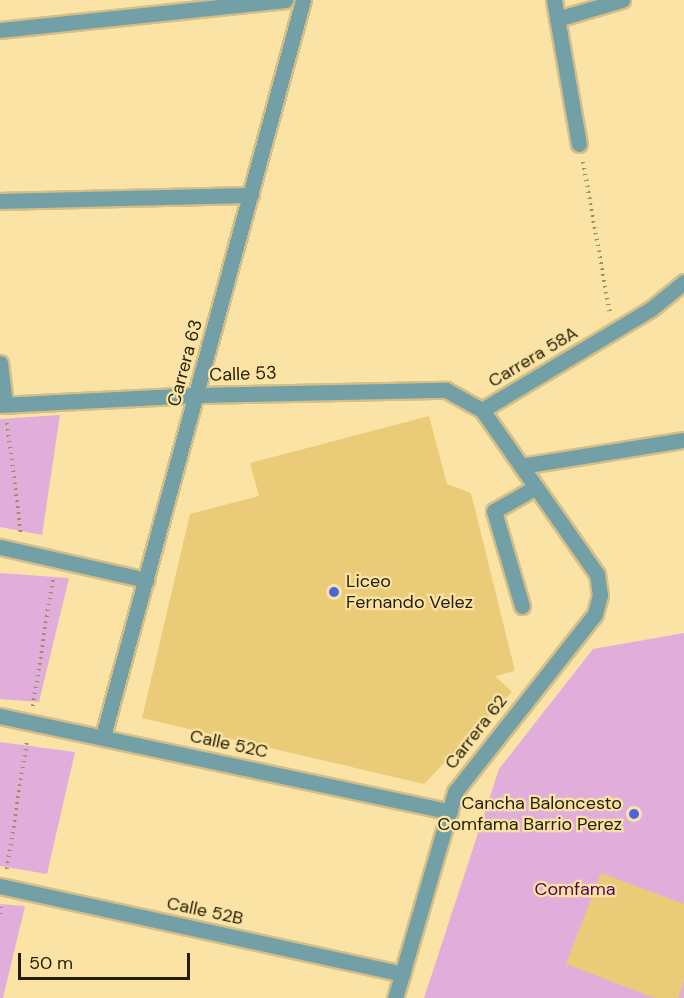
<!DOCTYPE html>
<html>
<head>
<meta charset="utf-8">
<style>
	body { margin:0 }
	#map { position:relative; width:684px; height:998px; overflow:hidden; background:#fae3a5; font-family:"DM Sans",sans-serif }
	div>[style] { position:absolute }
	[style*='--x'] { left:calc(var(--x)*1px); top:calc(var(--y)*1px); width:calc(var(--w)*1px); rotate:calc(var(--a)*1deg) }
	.green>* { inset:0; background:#e1aedc }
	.building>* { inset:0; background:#eacb78 }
	.path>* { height:4px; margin-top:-2px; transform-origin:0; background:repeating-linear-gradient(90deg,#9f8f60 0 1.5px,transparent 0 6px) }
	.roads { filter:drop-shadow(2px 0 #d4bf88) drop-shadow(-2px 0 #d4bf88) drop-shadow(0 2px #d4bf88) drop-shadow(0 -2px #d4bf88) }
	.minor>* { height:15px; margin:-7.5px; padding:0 7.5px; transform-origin:7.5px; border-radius:7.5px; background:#739fa7 }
	.dots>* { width:16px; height:16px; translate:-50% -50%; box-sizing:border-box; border:3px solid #fae3a5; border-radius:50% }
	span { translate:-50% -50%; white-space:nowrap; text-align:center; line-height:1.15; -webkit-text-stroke:4.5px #fae3a5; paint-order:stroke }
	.street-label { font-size:18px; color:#251d04 }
	.poi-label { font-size:18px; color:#251d04 }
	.left { translate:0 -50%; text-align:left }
	.right { translate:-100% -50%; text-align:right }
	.park-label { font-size:18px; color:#540351 }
	.scale { position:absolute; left:18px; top:953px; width:172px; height:27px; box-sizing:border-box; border:3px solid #251d04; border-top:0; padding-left:8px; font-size:18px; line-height:21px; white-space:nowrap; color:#251d04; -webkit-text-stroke:4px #fae3a5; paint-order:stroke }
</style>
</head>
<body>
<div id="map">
	<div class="green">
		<i style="clip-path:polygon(60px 415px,42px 535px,0 527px,0 419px)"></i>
		<i style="clip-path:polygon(0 573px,69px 578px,39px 702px,0 699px)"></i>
		<i style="clip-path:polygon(684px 633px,684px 998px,424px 998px,499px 769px,593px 649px)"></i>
		<i style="clip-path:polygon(0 742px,75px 752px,47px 874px,0 866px)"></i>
		<i style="clip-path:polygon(0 904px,25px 906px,3px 998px,0 998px)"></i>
	</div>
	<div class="building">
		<i style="clip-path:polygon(429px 416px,447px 484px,471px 493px,515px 671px,495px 676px,512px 692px,424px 784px,142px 718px,190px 514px,259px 496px,250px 463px)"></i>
		<i style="clip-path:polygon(601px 873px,684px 904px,684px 981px,678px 998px,655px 998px,566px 964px)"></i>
	</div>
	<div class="path">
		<i style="--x:583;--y:162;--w:154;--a:79.9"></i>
		<i style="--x:7;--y:423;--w:112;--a:82.8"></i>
		<i style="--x:33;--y:706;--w:131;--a:-81.2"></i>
		<i style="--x:7;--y:869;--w:131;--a:-81.2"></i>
		<i style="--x:0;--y:914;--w:8;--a:-83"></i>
	</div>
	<div class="roads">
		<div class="minor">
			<i style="--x:554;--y:0;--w:146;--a:80.2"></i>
			<i style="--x:557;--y:19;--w:68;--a:-16.3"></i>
			<i style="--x:0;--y:30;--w:287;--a:-6"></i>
			<i style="--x:0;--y:201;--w:251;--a:-1.4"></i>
			<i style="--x:0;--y:363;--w:41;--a:83"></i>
			<i style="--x:0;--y:405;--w:197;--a:-2.9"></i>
			<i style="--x:197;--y:395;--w:249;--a:-1.2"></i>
			<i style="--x:446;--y:390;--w:41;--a:29.1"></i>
			<i style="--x:482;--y:410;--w:200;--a:55"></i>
			<i style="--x:597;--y:574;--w:21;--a:82"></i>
			<i style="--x:600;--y:595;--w:20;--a:105"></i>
			<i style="--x:595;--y:614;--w:226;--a:128.2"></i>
			<i style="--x:455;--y:792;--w:215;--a:106.2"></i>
			<i style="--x:482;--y:410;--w:197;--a:-30.9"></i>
			<i style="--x:651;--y:309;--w:43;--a:-39.3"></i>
			<i style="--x:521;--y:466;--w:165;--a:-9.1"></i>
			<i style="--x:0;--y:547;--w:150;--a:12.7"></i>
			<i style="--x:522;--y:606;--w:99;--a:-106.4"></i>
			<i style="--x:494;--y:511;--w:48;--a:-29.7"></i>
			<i style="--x:0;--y:716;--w:460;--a:12"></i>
			<i style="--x:103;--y:736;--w:763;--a:-74.8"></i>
			<i style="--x:0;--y:886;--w:412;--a:12.3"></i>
		</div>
	</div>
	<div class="dots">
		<i style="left:334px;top:592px;background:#4c67db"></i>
		<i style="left:634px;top:814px;background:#4c67db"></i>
	</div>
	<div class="street-label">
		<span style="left:533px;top:357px;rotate:-31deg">Carrera 58A</span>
		<span style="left:185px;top:363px;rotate:-75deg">Carrera 63</span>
		<span style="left:243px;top:374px;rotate:-2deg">Calle 53</span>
		<span style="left:476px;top:732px;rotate:-52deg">Carrera 62</span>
		<span style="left:229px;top:744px;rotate:12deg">Calle 52C</span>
		<span style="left:205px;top:911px;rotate:12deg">Calle 52B</span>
	</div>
	<div class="poi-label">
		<span class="left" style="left:346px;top:592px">Liceo<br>Fernando Velez</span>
		<span class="right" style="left:622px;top:814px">Cancha Baloncesto<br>Comfama Barrio Perez</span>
	</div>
	<div class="park-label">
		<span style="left:575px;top:889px">Comfama</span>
	</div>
	<div class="scale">50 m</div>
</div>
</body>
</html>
